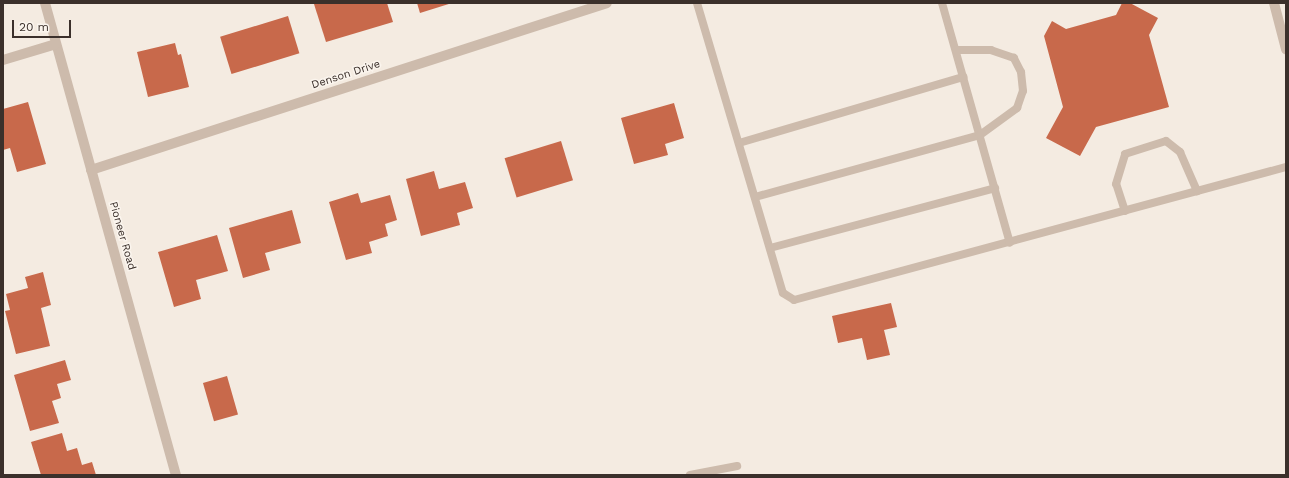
<!DOCTYPE html>
<html>
<head>
<meta charset="utf-8">
<style>
	body { margin:0 }
	#map { position:relative; width:1289px; height:478px; overflow:hidden; background:#f4ebe1; font-family:"Work Sans",sans-serif }
	div>[style] { position:absolute }
	[style*='--x'] { left:calc(var(--x)*1px); top:calc(var(--y)*1px); width:calc(var(--w)*1px); rotate:calc(var(--a)*1deg) }
	.building>* { inset:0; background:#c8694b; transform-origin:0 0 }
	.service>* { height:8px; margin:-4px; padding:0 4px; transform-origin:4px; border-radius:4px; background:#cdbbac }
	.minor>* { height:10px; margin:-5px; padding:0 5px; transform-origin:5px; border-radius:5px; background:#cdbbac }
	.tertiary>* { height:10px; margin:-5px; padding:0 5px; transform-origin:5px; border-radius:5px; background:#cdbbac }
	span { translate:-50% -50%; white-space:nowrap; text-align:center; line-height:1.15; -webkit-text-stroke:3px #fbf5ee; paint-order:stroke }
	.street-label { font-size:11px; color:#3b302b }
	.frame { position:absolute; inset:0; border:4px solid #3b302b; pointer-events:none }
	.scale { position:absolute; left:12px; top:20px; width:59px; height:18px; box-sizing:border-box; border:2px solid #3b302b; border-top:0; padding-left:5px; font-size:12px; line-height:14px; white-space:nowrap; color:#3b302b; -webkit-text-stroke:3px #fbf5ee; paint-order:stroke }
</style>
</head>
<body>
<div id="map">
	<div class="building">
		<i style="clip-path:polygon(319px 3px,387px 3px,393px 22px,326px 42px,314px 4px)"></i>
		<i style="clip-path:polygon(417px 3px,452px 3px,420px 13px)"></i>
		<i style="clip-path:polygon(1122px 3px,1130px 3px,1158px 18px,1149px 35px,1169px 107px,1096px 127px,1080px 156px,1046px 138px,1063px 107px,1044px 36px,1052px 21px,1066px 29px,1116px 15px)"></i>
		<i style="left:288px;top:16px;width:39px;height:71px;rotate:73deg"></i>
		<i style="clip-path:polygon(175px 43px,178px 55px,181px 54px,189px 87px,148px 97px,137px 52px)"></i>
		<i style="clip-path:polygon(28px 102px,46px 164px,17px 172px,10px 148px,3px 150px,3px 109px)"></i>
		<i style="clip-path:polygon(674px 103px,684px 138px,665px 144px,668px 155px,634px 164px,621px 118px)"></i>
		<i style="left:561px;top:141px;width:41px;height:59px;rotate:73deg"></i>
		<i style="clip-path:polygon(434px 171px,439px 189px,465px 182px,473px 208px,457px 213px,460px 225px,421px 236px,406px 179px)"></i>
		<i style="clip-path:polygon(358px 193px,361px 203px,390px 195px,397px 220px,385px 224px,388px 236px,369px 242px,372px 253px,346px 260px,329px 202px)"></i>
		<i style="clip-path:polygon(292px 210px,301px 243px,265px 253px,270px 270px,243px 278px,229px 228px)"></i>
		<i style="clip-path:polygon(217px 235px,228px 271px,196px 280px,201px 299px,174px 307px,158px 252px)"></i>
		<i style="clip-path:polygon(43px 272px,51px 305px,41px 308px,50px 346px,16px 354px,5px 311px,10px 310px,6px 294px,28px 288px,25px 277px)"></i>
		<i style="clip-path:polygon(891px 303px,897px 327px,884px 330px,890px 355px,867px 360px,862px 338px,838px 343px,832px 316px)"></i>
		<i style="clip-path:polygon(65px 360px,71px 380px,57px 384px,61px 398px,52px 401px,59px 423px,30px 431px,14px 375px)"></i>
		<i style="left:227px;top:376px;width:40px;height:25px;rotate:74deg"></i>
		<i style="clip-path:polygon(62px 433px,67px 451px,77px 448px,82px 465px,92px 462px,96px 475px,41px 475px,31px 442px)"></i>
	</div>
	<div class="service">
		<i style="--x:697;--y:3;--w:302;--a:73.5"></i>
		<i style="--x:783;--y:293;--w:13;--a:32"></i>
		<i style="--x:794;--y:300;--w:510;--a:-15.13"></i>
		<i style="--x:942;--y:3;--w:249;--a:74.2"></i>
		<i style="--x:739;--y:143;--w:234;--a:-16.4"></i>
		<i style="--x:755;--y:197;--w:233;--a:-15.4"></i>
		<i style="--x:980;--y:135;--w:46;--a:-36.1"></i>
		<i style="--x:1017;--y:108;--w:18;--a:-71"></i>
		<i style="--x:1023;--y:91;--w:19;--a:-96"></i>
		<i style="--x:1021;--y:72;--w:16;--a:-117"></i>
		<i style="--x:1014;--y:58;--w:24;--a:-161"></i>
		<i style="--x:991;--y:50;--w:35;--a:180"></i>
		<i style="--x:1125;--y:211;--w:28;--a:-108"></i>
		<i style="--x:1116;--y:184;--w:31;--a:-73"></i>
		<i style="--x:1125;--y:154;--w:43;--a:-17.6"></i>
		<i style="--x:1166;--y:141;--w:18;--a:38"></i>
		<i style="--x:1180;--y:152;--w:43;--a:66.4"></i>
		<i style="--x:770;--y:248;--w:233;--a:-14.9"></i>
		<i style="--x:690;--y:475;--w:48;--a:-10.8"></i>
	</div>
	<div class="minor">
		<i style="--x:45;--y:3;--w:490;--a:74.5"></i>
		<i style="--x:3;--y:60;--w:55;--a:-16.8"></i>
		<i style="--x:91;--y:170;--w:542;--a:-17.93"></i>
	</div>
	<div class="tertiary">
		<i style="--x:1274;--y:3;--w:48;--a:75.4"></i>
	</div>
	<div class="street-label">
		<span style="left:346px;top:75px;rotate:-18deg">Denson Drive</span>
		<span style="left:122px;top:236px;rotate:74deg">Pioneer Road</span>
	</div>
	<div class="frame"></div>
	<div class="scale">20 m</div>
</div>
</body>
</html>
